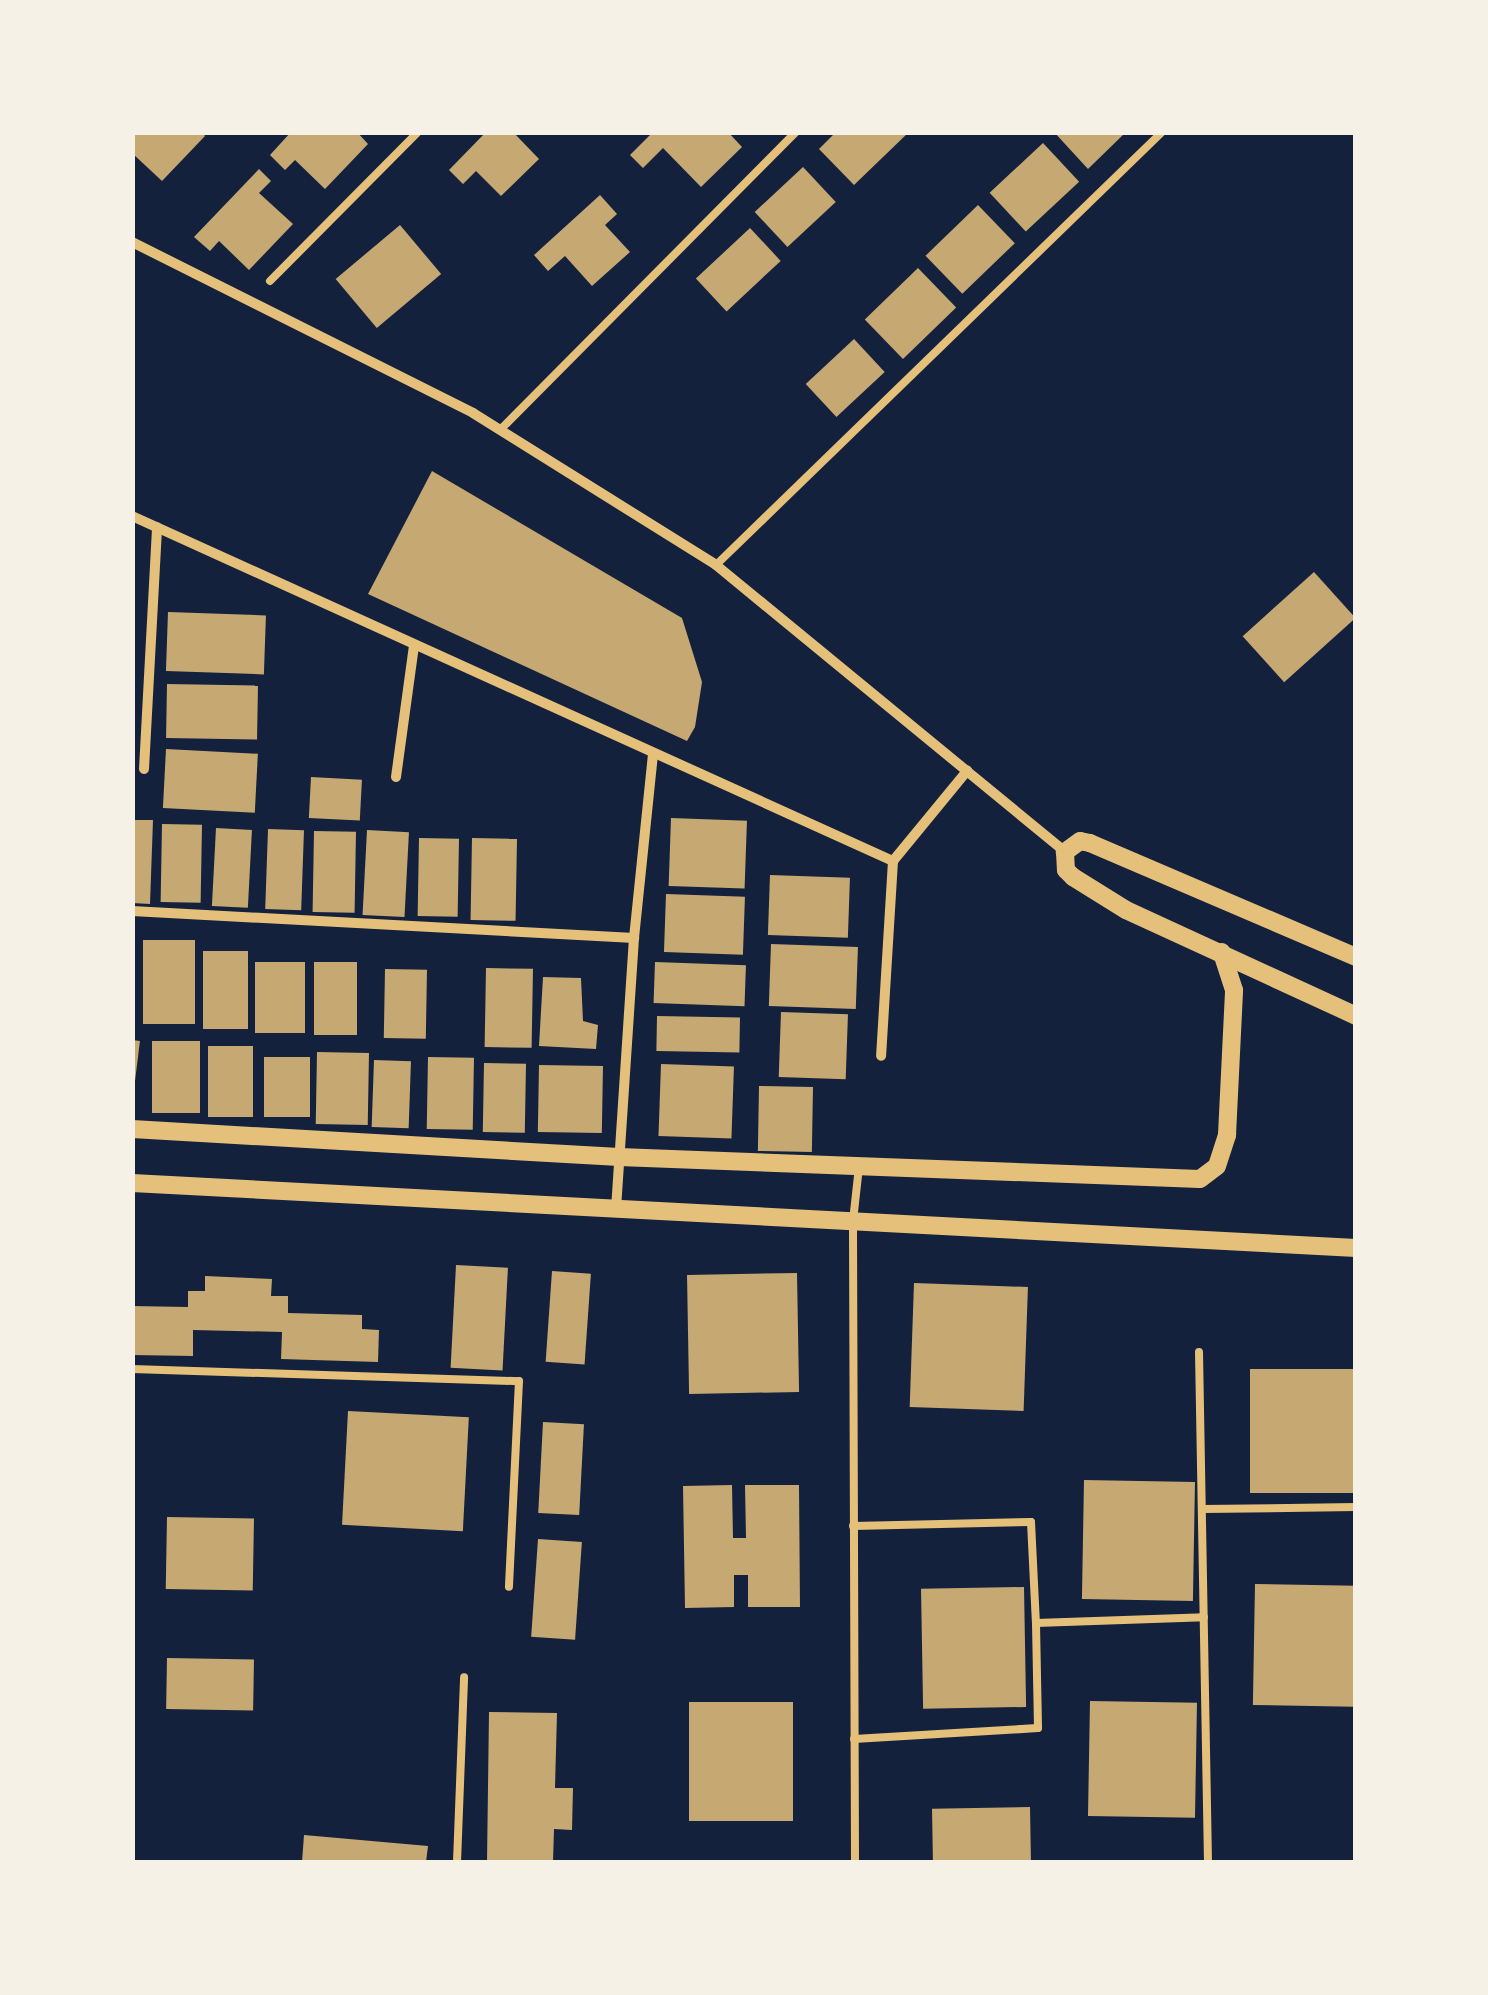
<!DOCTYPE html>
<html>
<head>
<meta charset="utf-8">
<style>
	body { margin:0 }
	#map { position:relative; width:1488px; height:1995px; overflow:hidden; background:#14213d; font-family:Inter,sans-serif }
	div>[style] { position:absolute }
	[style*='--x'] { left:calc(var(--x)*1px); top:calc(var(--y)*1px); width:calc(var(--w)*1px); rotate:calc(var(--a)*1deg) }
	.building>* { inset:0; background:#c6a872; transform-origin:0 0 }
	.service>* { height:8px; margin:-4px; padding:0 4px; transform-origin:4px; border-radius:4px; background:#e5c07b }
	.minor>* { height:10px; margin:-5px; padding:0 5px; transform-origin:5px; border-radius:5px; background:#e5c07b }
	.tertiary>* { height:18px; margin:-9px; padding:0 9px; transform-origin:9px; border-radius:9px; background:#e5c07b }
	span { translate:-50% -50%; white-space:nowrap; text-align:center; line-height:1.15; -webkit-text-stroke:8px #f6f1e7; paint-order:stroke }
	.frame { position:absolute; inset:0; border:135px solid #f6f1e7; pointer-events:none }
</style>
</head>
<body>
<div id="map">
	<div class="building">
		<i style="clip-path:polygon(132px 132px,202px 132px,205px 136px,162px 181px,132px 153px)"></i>
		<i style="clip-path:polygon(291px 132px,357px 132px,368px 144px,325px 189px,295px 160px,285px 170px,270px 155px)"></i>
		<i style="clip-path:polygon(486px 132px,513px 132px,539px 159px,501px 196px,476px 171px,463px 184px,449px 170px)"></i>
		<i style="clip-path:polygon(653px 132px,728px 132px,742px 147px,701px 187px,663px 148px,643px 168px,630px 155px)"></i>
		<i style="clip-path:polygon(836px 132px,909px 132px,854px 185px,819px 149px)"></i>
		<i style="clip-path:polygon(1054px 132px,1126px 132px,1088px 169px)"></i>
		<i style="left:1043px;top:143px;width:53px;height:73px;rotate:47deg"></i>
		<i style="left:803px;top:167px;width:48px;height:66px;rotate:47deg"></i>
		<i style="clip-path:polygon(259px 169px,271px 181px,259px 193px,293px 224px,249px 270px,219px 241px,210px 251px,194px 237px)"></i>
		<i style="clip-path:polygon(600px 195px,617px 214px,605px 225px,630px 252px,592px 286px,565px 256px,548px 271px,534px 255px)"></i>
		<i style="left:978px;top:205px;width:53px;height:73px;rotate:46deg"></i>
		<i style="left:400px;top:225px;width:64px;height:84px;rotate:50deg"></i>
		<i style="left:750px;top:228px;width:45px;height:74px;rotate:47deg"></i>
		<i style="left:918px;top:268px;width:55px;height:74px;rotate:46deg"></i>
		<i style="left:854px;top:339px;width:45px;height:66px;rotate:47deg"></i>
		<i style="clip-path:polygon(432px 471px,682px 618px,702px 682px,695px 727px,687px 741px,368px 594px)"></i>
		<i style="left:1314px;top:572px;width:62px;height:96px;rotate:48deg"></i>
		<i style="left:168px;top:612px;width:98px;height:59px;rotate:2deg"></i>
		<i style="left:167px;top:684px;width:91px;height:54px;rotate:1deg"></i>
		<i style="left:166px;top:749px;width:92px;height:59px;rotate:3deg"></i>
		<i style="left:311px;top:777px;width:51px;height:41px;rotate:3deg"></i>
		<i style="left:671px;top:818px;width:76px;height:68px;rotate:2deg"></i>
		<i style="clip-path:polygon(132px 820px,153px 820px,150px 904px,132px 903px)"></i>
		<i style="left:162px;top:824px;width:40px;height:78px;rotate:1deg"></i>
		<i style="left:216px;top:828px;width:36px;height:78px;rotate:3deg"></i>
		<i style="left:268px;top:829px;width:36px;height:80px;rotate:2deg"></i>
		<i style="left:367px;top:830px;width:42px;height:85px;rotate:3deg"></i>
		<i style="left:314px;top:831px;width:42px;height:81px;rotate:1deg"></i>
		<i style="left:419px;top:838px;width:40px;height:78px;rotate:1deg"></i>
		<i style="left:472px;top:838px;width:45px;height:82px;rotate:1deg"></i>
		<i style="left:770px;top:875px;width:80px;height:60px;rotate:2deg"></i>
		<i style="left:666px;top:894px;width:79px;height:58px;rotate:2deg"></i>
		<i style="left:143px;top:940px;width:52px;height:84px"></i>
		<i style="left:771px;top:944px;width:87px;height:62px;rotate:2deg"></i>
		<i style="left:203px;top:951px;width:45px;height:78px"></i>
		<i style="left:255px;top:962px;width:50px;height:71px"></i>
		<i style="left:314px;top:962px;width:43px;height:73px"></i>
		<i style="left:655px;top:962px;width:91px;height:41px;rotate:2deg"></i>
		<i style="left:486px;top:968px;width:47px;height:79px;rotate:1deg"></i>
		<i style="left:385px;top:969px;width:42px;height:69px;rotate:1deg"></i>
		<i style="clip-path:polygon(543px 977px,581px 978px,583px 1021px,598px 1025px,596px 1049px,539px 1046px)"></i>
		<i style="left:781px;top:1012px;width:67px;height:65px;rotate:2deg"></i>
		<i style="left:657px;top:1016px;width:83px;height:35px;rotate:1deg"></i>
		<i style="left:132px;top:1040px;width:8px;height:70px;rotate:7deg"></i>
		<i style="left:152px;top:1041px;width:48px;height:72px"></i>
		<i style="left:208px;top:1046px;width:45px;height:71px"></i>
		<i style="left:317px;top:1052px;width:52px;height:72px;rotate:1deg"></i>
		<i style="left:264px;top:1057px;width:46px;height:60px"></i>
		<i style="left:428px;top:1057px;width:46px;height:72px;rotate:1deg"></i>
		<i style="left:374px;top:1060px;width:37px;height:67px;rotate:2deg"></i>
		<i style="left:484px;top:1063px;width:42px;height:69px;rotate:1deg"></i>
		<i style="left:661px;top:1064px;width:73px;height:72px;rotate:2deg"></i>
		<i style="left:539px;top:1065px;width:64px;height:67px;rotate:1deg"></i>
		<i style="left:759px;top:1086px;width:54px;height:65px;rotate:1deg"></i>
		<i style="left:456px;top:1265px;width:52px;height:103px;rotate:3deg"></i>
		<i style="left:552px;top:1271px;width:39px;height:91px;rotate:4deg"></i>
		<i style="left:797px;top:1273px;width:119px;height:110px;rotate:89deg"></i>
		<i style="clip-path:polygon(205px 1276px,272px 1279px,271px 1296px,288px 1296px,288px 1313px,362px 1315px,362px 1329px,379px 1330px,378px 1362px,281px 1359px,282px 1332px,193px 1330px,193px 1356px,132px 1355px,132px 1306px,188px 1307px,188px 1291px,205px 1291px)"></i>
		<i style="left:914px;top:1283px;width:114px;height:124px;rotate:2deg"></i>
		<i style="left:1356px;top:1369px;width:124px;height:106px;rotate:90deg"></i>
		<i style="left:348px;top:1411px;width:121px;height:114px;rotate:3deg"></i>
		<i style="left:543px;top:1422px;width:41px;height:91px;rotate:3deg"></i>
		<i style="left:1084px;top:1480px;width:111px;height:119px;rotate:1deg"></i>
		<i style="clip-path:polygon(732px 1485px,733px 1538px,746px 1538px,745px 1485px,799px 1485px,800px 1607px,748px 1607px,748px 1575px,734px 1575px,734px 1607px,685px 1608px,683px 1486px)"></i>
		<i style="left:167px;top:1517px;width:87px;height:72px;rotate:1deg"></i>
		<i style="left:538px;top:1539px;width:44px;height:98px;rotate:4deg"></i>
		<i style="left:1255px;top:1584px;width:101px;height:121px;rotate:1deg"></i>
		<i style="left:1024px;top:1587px;width:120px;height:103px;rotate:89deg"></i>
		<i style="left:167px;top:1658px;width:87px;height:51px;rotate:1deg"></i>
		<i style="left:1090px;top:1701px;width:107px;height:115px;rotate:1deg"></i>
		<i style="left:689px;top:1702px;width:104px;height:119px"></i>
		<i style="clip-path:polygon(489px 1712px,557px 1713px,555px 1788px,573px 1788px,572px 1830px,554px 1829px,553px 1862px,487px 1862px)"></i>
		<i style="left:1030px;top:1807px;width:55px;height:98px;rotate:89deg"></i>
		<i style="clip-path:polygon(304px 1835px,428px 1846px,426px 1862px,302px 1862px)"></i>
	</div>
	<div class="service">
		<i style="--x:270;--y:281;--w:210;--a:-45.2"></i>
		<i style="--x:501;--y:429;--w:419;--a:-45.2"></i>
		<i style="--x:716;--y:565;--w:622;--a:-44.15"></i>
		<i style="--x:1199;--y:1352;--w:510;--a:88.99"></i>
		<i style="--x:132;--y:1369;--w:387;--a:1.8"></i>
		<i style="--x:519;--y:1381;--w:206;--a:92.8"></i>
		<i style="--x:1202;--y:1509;--w:154;--a:-0.7"></i>
		<i style="--x:853;--y:1526;--w:178;--a:-1.3"></i>
		<i style="--x:1031;--y:1522;--w:101;--a:87.2"></i>
		<i style="--x:854;--y:1739;--w:184;--a:-3.4"></i>
		<i style="--x:1038;--y:1728;--w:105;--a:-91.1"></i>
		<i style="--x:1036;--y:1623;--w:168;--a:-2"></i>
		<i style="--x:457;--y:1862;--w:185;--a:-87.8"></i>
		<i style="--x:855;--y:1862;--w:641;--a:-90.18"></i>
		<i style="--x:853;--y:1221;--w:54;--a:-83.7"></i>
	</div>
	<div class="minor">
		<i style="--x:132;--y:242;--w:381;--a:26.6"></i>
		<i style="--x:473;--y:413;--w:287;--a:32"></i>
		<i style="--x:716;--y:565;--w:452;--a:39.4"></i>
		<i style="--x:132;--y:516;--w:836;--a:24.39"></i>
		<i style="--x:893;--y:861;--w:195;--a:93.5"></i>
		<i style="--x:144;--y:769;--w:242;--a:-86.9"></i>
		<i style="--x:396;--y:777;--w:133;--a:-82.2"></i>
		<i style="--x:893;--y:861;--w:117;--a:-50.6"></i>
		<i style="--x:132;--y:911;--w:503;--a:3.08"></i>
		<i style="--x:616;--y:1209;--w:272;--a:-86.2"></i>
		<i style="--x:634;--y:938;--w:185;--a:-84.1"></i>
	</div>
	<div class="tertiary">
		<i style="--x:1356;--y:957;--w:289;--a:-156.8"></i>
		<i style="--x:1090;--y:843;--w:10;--a:-169"></i>
		<i style="--x:1080;--y:841;--w:19;--a:144"></i>
		<i style="--x:1065;--y:852;--w:18;--a:87"></i>
		<i style="--x:1066;--y:870;--w:10;--a:45"></i>
		<i style="--x:1073;--y:877;--w:62;--a:31.9"></i>
		<i style="--x:1126;--y:910;--w:253;--a:24.7"></i>
		<i style="--x:132;--y:1129;--w:488;--a:3.3"></i>
		<i style="--x:619;--y:1157;--w:581;--a:2.17"></i>
		<i style="--x:1200;--y:1179;--w:21;--a:-37"></i>
		<i style="--x:1217;--y:1166;--w:33;--a:-72"></i>
		<i style="--x:1227;--y:1135;--w:145;--a:-87.2"></i>
		<i style="--x:1234;--y:990;--w:40;--a:-108"></i>
		<i style="--x:132;--y:1183;--w:1226;--a:3.04"></i>
	</div>
	<div class="frame"></div>
</div>
</body>
</html>
